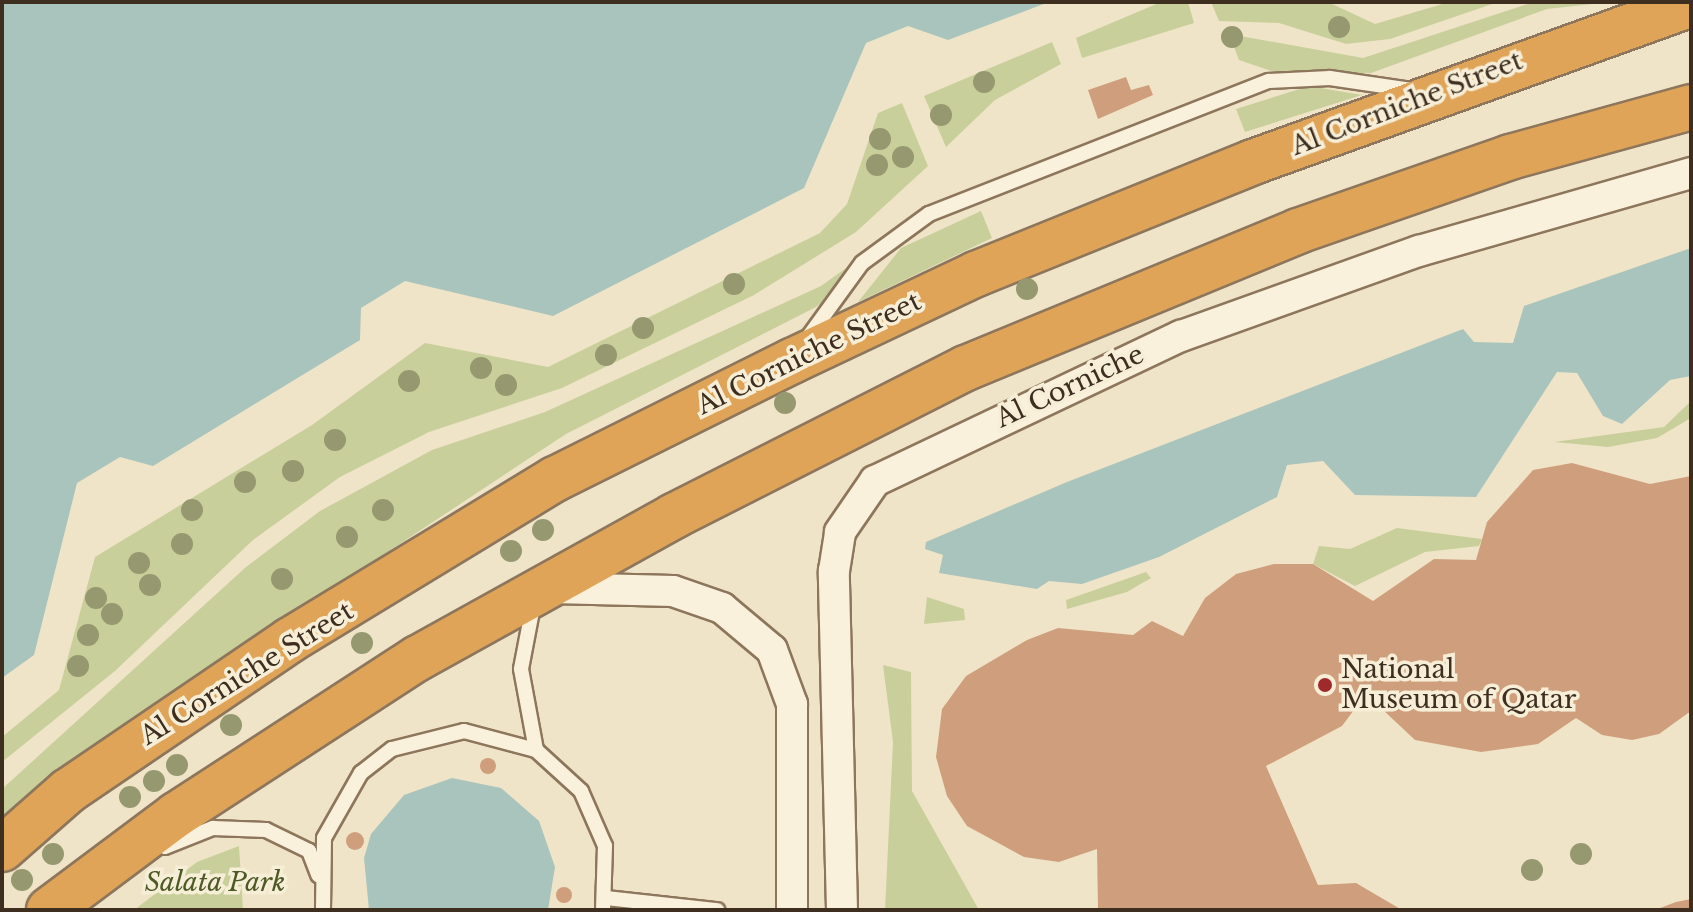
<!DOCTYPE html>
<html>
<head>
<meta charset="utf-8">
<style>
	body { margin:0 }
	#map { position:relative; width:1693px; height:912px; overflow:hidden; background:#f0e4c8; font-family:"Libre Baskerville",serif }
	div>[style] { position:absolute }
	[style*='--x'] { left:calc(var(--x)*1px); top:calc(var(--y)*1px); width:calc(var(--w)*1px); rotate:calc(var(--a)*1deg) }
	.green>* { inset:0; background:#c9cf9b }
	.water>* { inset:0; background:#a9c4bc }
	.building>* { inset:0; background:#cf9f7d }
	.round { border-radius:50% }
	.roads { filter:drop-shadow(2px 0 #8d765c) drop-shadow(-2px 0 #8d765c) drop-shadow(0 2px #8d765c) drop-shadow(0 -2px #8d765c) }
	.lane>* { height:14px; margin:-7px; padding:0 7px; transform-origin:7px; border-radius:7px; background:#faf1dc }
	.street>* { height:30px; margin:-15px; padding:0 15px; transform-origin:15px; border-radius:15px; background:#faf1dc }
	.highway>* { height:44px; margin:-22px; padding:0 22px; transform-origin:22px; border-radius:22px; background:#e0a458 }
	.trees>* { width:22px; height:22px; margin:-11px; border-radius:50%; background:#96986f }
	.dots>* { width:22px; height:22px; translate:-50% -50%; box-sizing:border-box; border:4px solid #f7eed8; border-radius:50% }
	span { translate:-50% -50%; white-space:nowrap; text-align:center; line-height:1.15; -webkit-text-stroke:7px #f7eed8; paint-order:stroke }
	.street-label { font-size:26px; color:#3d2e20 }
	.poi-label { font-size:26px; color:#3d2e20 }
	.left { translate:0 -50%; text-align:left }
	.park-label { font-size:26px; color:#4d5a26; font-style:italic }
	.frame { position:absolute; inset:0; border:4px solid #3d2e20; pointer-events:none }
</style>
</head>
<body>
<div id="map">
	<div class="green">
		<i style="clip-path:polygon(1161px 2px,1188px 2px,1194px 23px,1082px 58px,1076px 38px)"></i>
		<i style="clip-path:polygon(1211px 2px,1328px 2px,1375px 24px,1449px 2px,1498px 2px,1390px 39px,1346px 44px,1279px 23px,1219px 21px)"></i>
		<i style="clip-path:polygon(1534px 2px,1611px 2px,1547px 9px,1371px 73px,1274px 72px,1239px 60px,1229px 34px,1363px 58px)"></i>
		<i style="clip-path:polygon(1052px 42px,1061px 64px,995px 100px,946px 147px,924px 96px)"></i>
		<i style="clip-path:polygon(1309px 86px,1362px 95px,1245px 132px,1236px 109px)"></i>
		<i style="clip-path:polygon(902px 103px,928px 166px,856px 232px,754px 295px,562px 388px,429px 432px,340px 477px,253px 540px,115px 671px,2px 762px,2px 737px,59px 690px,95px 557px,312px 425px,425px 343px,548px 367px,820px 233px,847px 204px,878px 113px)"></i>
		<i style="clip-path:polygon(981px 211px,992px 238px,858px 302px,901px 248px)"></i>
		<i style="clip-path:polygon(860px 258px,841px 288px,816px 307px,566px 434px,238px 651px,2px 819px,2px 789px,246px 567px,320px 511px,432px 450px,545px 412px,821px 286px)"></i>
		<i style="clip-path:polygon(1691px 401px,1691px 418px,1657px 438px,1608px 447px,1554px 442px,1664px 427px)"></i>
		<i style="clip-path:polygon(1397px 528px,1482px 539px,1479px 546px,1425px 552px,1355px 586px,1313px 564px,1319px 546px,1350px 549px)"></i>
		<i style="clip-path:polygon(1146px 572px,1151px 578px,1127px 592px,1067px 609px,1066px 600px)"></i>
		<i style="clip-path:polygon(927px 597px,964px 609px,965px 620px,924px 624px)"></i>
		<i style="clip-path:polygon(883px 665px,911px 672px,912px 791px,979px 910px,885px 910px,893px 742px)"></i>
		<i style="clip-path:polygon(239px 846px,243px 910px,134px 910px,197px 862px)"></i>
	</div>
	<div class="water">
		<i style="clip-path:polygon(2px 2px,1049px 2px,948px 40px,908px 26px,866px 43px,804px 188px,553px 316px,405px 281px,361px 308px,360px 340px,153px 466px,120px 457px,77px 483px,34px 655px,2px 678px)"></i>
		<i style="clip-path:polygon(1691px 248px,1691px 376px,1670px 380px,1622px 424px,1603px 416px,1577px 373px,1557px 372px,1476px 497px,1355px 495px,1323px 461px,1287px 465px,1277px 497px,1159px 557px,1082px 584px,1049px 581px,1037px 589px,939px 573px,943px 555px,925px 549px,926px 542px,1067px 482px,1463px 329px,1474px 342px,1513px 343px,1524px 306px)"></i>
		<i style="clip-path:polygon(452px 778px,501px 788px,539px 821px,555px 867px,548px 910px,369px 910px,364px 858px,371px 834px,404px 795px)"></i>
	</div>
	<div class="building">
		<i style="clip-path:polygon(1126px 77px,1131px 90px,1149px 85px,1153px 95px,1098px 119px,1088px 90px)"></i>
		<i style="clip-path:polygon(1572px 463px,1650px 484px,1691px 476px,1691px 711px,1659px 734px,1632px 740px,1602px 735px,1576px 718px,1538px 744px,1481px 752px,1415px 740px,1366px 694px,1342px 726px,1266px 766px,1318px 885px,1356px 883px,1402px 910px,1098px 910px,1097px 849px,1059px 862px,1024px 857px,967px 826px,947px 796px,936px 757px,942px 709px,966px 676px,1027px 640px,1058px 628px,1133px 635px,1152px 621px,1183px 636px,1205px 598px,1236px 574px,1274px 564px,1313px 564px,1373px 601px,1434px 559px,1476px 560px,1487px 522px,1533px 470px)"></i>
		<i class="round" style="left:480px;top:758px;width:16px;height:16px"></i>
		<i class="round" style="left:346px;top:832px;width:18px;height:18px"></i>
		<i class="round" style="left:556px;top:887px;width:16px;height:16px"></i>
		<i style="clip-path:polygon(1691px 899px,1691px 910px,1655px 910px,1676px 902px)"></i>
	</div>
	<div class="roads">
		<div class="lane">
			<i style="--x:806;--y:340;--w:95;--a:-54"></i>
			<i style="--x:862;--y:263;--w:83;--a:-36.2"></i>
			<i style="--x:929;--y:214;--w:365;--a:-21.4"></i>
			<i style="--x:1269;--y:81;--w:61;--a:-2.8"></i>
			<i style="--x:1330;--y:78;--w:82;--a:8.4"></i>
			<i style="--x:533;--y:606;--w:64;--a:100.8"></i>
			<i style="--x:521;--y:669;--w:82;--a:79.5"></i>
			<i style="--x:165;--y:847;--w:52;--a:-21.6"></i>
			<i style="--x:213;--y:828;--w:53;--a:2.2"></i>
			<i style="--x:266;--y:830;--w:48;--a:26"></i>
			<i style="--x:309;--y:851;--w:26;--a:69"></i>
			<i style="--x:606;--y:898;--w:112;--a:6.2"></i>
			<i style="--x:323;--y:910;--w:72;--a:-89.2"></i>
			<i style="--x:324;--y:838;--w:75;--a:-60.4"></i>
			<i style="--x:361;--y:773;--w:39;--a:-38"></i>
			<i style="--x:392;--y:749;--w:74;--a:-14"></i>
			<i style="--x:464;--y:731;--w:74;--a:14.8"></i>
			<i style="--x:536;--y:750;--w:61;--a:42.3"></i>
			<i style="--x:581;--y:791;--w:60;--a:66.4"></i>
			<i style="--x:605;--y:846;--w:64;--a:91.8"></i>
		</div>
		<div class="street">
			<i style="--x:553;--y:588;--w:120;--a:1.4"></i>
			<i style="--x:673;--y:591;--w:52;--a:19.1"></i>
			<i style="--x:722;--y:608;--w:65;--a:40"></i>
			<i style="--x:772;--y:650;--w:58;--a:69.7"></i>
			<i style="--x:792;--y:704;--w:206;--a:90"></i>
			<i style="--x:842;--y:910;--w:339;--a:-91.4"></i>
			<i style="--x:834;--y:571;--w:39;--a:-81"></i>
			<i style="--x:840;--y:532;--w:62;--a:-55.5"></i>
			<i style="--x:875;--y:481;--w:339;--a:-25.4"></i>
			<i style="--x:1181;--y:336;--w:253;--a:-19.7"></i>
			<i style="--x:1419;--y:251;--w:283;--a:-16"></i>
		</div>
		<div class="highway">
			<i style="--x:2;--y:849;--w:88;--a:-41.3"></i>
			<i style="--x:68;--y:791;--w:268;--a:-34.2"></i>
			<i style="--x:290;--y:640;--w:310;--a:-31.3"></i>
			<i style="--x:555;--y:479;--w:265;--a:-26.5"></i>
			<i style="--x:792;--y:361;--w:204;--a:-25.3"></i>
			<i style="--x:976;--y:274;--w:299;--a:-22"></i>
			<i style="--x:1253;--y:162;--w:466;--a:-19.8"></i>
			<i style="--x:49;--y:910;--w:159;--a:-36.8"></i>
			<i style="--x:176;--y:815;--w:288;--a:-33"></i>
			<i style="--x:418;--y:658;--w:293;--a:-29"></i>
			<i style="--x:674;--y:516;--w:327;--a:-26.9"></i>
			<i style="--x:966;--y:368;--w:359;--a:-22.4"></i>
			<i style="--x:1298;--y:231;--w:225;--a:-19.2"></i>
			<i style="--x:1510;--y:157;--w:188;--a:-15.4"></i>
		</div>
	</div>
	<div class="trees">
		<i style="left:1339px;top:27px"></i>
		<i style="left:1232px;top:37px"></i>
		<i style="left:984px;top:82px"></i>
		<i style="left:941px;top:115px"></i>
		<i style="left:880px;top:139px"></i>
		<i style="left:903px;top:157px"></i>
		<i style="left:877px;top:165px"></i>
		<i style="left:734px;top:284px"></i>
		<i style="left:1027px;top:289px"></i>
		<i style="left:643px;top:328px"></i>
		<i style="left:606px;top:355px"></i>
		<i style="left:481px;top:368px"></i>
		<i style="left:409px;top:381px"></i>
		<i style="left:506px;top:385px"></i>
		<i style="left:785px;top:403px"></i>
		<i style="left:335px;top:440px"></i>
		<i style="left:293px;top:471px"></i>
		<i style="left:245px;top:482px"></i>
		<i style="left:192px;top:510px"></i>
		<i style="left:383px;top:510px"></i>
		<i style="left:543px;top:530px"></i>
		<i style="left:347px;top:537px"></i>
		<i style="left:182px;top:544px"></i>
		<i style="left:511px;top:551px"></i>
		<i style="left:139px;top:563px"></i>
		<i style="left:282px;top:579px"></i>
		<i style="left:150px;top:585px"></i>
		<i style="left:96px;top:598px"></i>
		<i style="left:112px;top:614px"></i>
		<i style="left:88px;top:635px"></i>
		<i style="left:362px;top:643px"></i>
		<i style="left:78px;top:666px"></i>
		<i style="left:231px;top:725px"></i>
		<i style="left:177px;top:765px"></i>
		<i style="left:154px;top:781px"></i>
		<i style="left:130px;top:797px"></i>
		<i style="left:53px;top:854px"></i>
		<i style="left:1581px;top:854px"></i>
		<i style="left:1532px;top:870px"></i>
		<i style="left:22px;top:880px"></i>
	</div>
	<div class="dots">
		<i style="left:1325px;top:685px;background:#9e2a2b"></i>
	</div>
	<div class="street-label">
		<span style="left:1407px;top:104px;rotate:-21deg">Al Corniche Street</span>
		<span style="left:809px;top:354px;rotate:-26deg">Al Corniche Street</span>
		<span style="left:1070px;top:387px;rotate:-25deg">Al Corniche</span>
		<span style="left:247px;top:674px;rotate:-32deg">Al Corniche Street</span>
	</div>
	<div class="poi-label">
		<span class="left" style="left:1341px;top:685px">National<br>Museum of Qatar</span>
	</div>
	<div class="park-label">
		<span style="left:215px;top:883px">Salata Park</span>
	</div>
	<div class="frame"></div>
</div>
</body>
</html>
